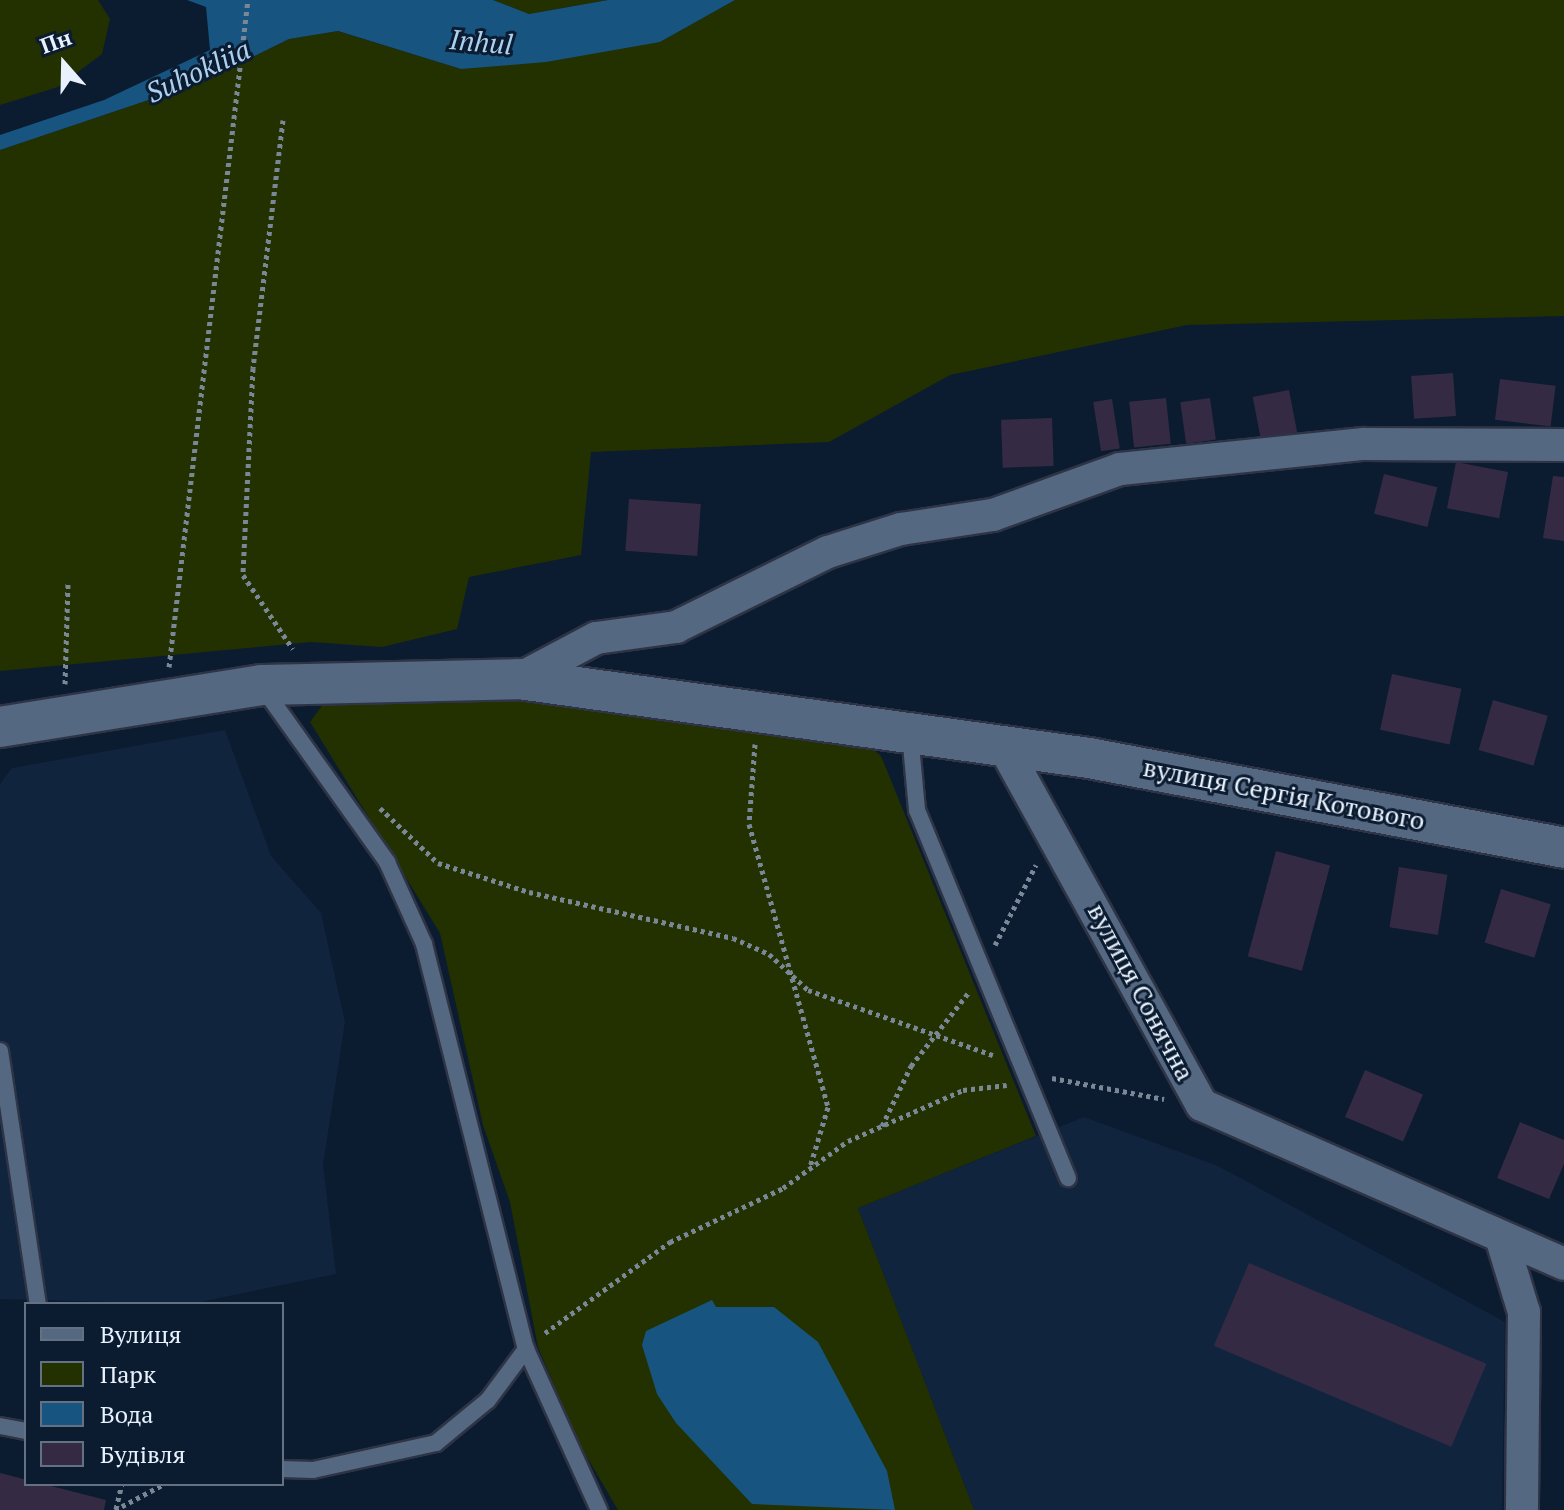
<!DOCTYPE html>
<html>
<head>
<meta charset="utf-8">
<style>
	body { margin:0 }
	#map { position:relative; width:1564px; height:1510px; overflow:hidden; background:#0b1b30; font-family:"PT Serif",serif }
	div>[style] { position:absolute }
	[style*='--x'] { left:calc(var(--x)*1px); top:calc(var(--y)*1px); width:calc(var(--w)*1px); rotate:calc(var(--a)*1deg) }
	.built>* { inset:0; background:#10243e }
	.green>* { inset:0; background:#233100 }
	.water>* { inset:0; background:#17547f }
	.building>* { inset:0; background:#352a43; transform-origin:0 0 }
	.path>* { height:5px; margin-top:-2.5px; transform-origin:0; background:repeating-linear-gradient(90deg,#7a8797 0 4px,transparent 0 8px) }
	.roads { filter:drop-shadow(2px 0 #2e3445) drop-shadow(-2px 0 #2e3445) drop-shadow(0 2px #2e3445) drop-shadow(0 -2px #2e3445) }
	.service>* { height:16px; margin:-8px; padding:0 8px; transform-origin:8px; border-radius:8px; background:#556881 }
	.minor>* { height:32px; margin:-16px; padding:0 16px; transform-origin:16px; border-radius:16px; background:#556881 }
	.tertiary>* { height:40px; margin:-20px; padding:0 20px; transform-origin:20px; border-radius:20px; background:#556881 }
	span { translate:-50% -50%; white-space:nowrap; text-align:center; line-height:1.15; -webkit-text-stroke:6px #0b1b30; paint-order:stroke }
	.street-label { font-size:26px; color:#e8f1fd }
	.water-label { font-size:28px; color:#acd1f0; font-style:italic }
	.legend { position:absolute; left:24px; top:1302px; width:260px; height:184px; box-sizing:border-box; background:#0b1b30; border:2px solid #637182; margin:0; padding:10px 14px; list-style:none; font-size:24px; color:#e8f1fd }
	.legend li { display:flex; align-items:center; gap:16px; height:40px }
	.legend b { width:40px; border:2px solid #637182 }
	.north { position:absolute; left:24px; top:24px; width:80px; height:80px; -webkit-text-stroke:6px #0b1b30; paint-order:stroke; rotate:340deg; font-size:22px; font-weight:700; line-height:32px; text-align:center; color:#e8f1fd }
	.north::after { content:''; display:block; margin:auto; width:28px; height:36px; background:#e8f1fd; clip-path:polygon(50% 0,100% 100%,50% 72%,0 100%) }
</style>
</head>
<body>
<div id="map">
	<div class="built">
		<i style="clip-path:polygon(225px 730px,271px 856px,321px 913px,345px 1022px,323px 1165px,336px 1274px,190px 1304px,0 1299px,0 784px,12px 768px)"></i>
		<i style="clip-path:polygon(1084px 1117px,1218px 1166px,1505px 1322px,1502px 1510px,974px 1510px,858px 1208px)"></i>
	</div>
	<div class="green">
		<i style="clip-path:polygon(0 0,98px 0,110px 19px,102px 54px,58px 87px,0 105px)"></i>
		<i style="clip-path:polygon(493px 0,608px 0,529px 14px)"></i>
		<i style="clip-path:polygon(735px 0,1564px 0,1564px 316px,1187px 325px,950px 375px,829px 442px,591px 452px,581px 555px,469px 577px,457px 629px,382px 647px,311px 642px,0 671px,0 150px,202px 82px,289px 39px,337px 31px,461px 69px,660px 42px)"></i>
		<i style="clip-path:polygon(448px 691px,858px 737px,881px 756px,1036px 1136px,858px 1208px,974px 1510px,618px 1510px,577px 1440px,538px 1347px,510px 1202px,483px 1125px,440px 933px,310px 722px,324px 703px)"></i>
	</div>
	<div class="water">
		<i style="clip-path:polygon(187px 0,493px 0,529px 14px,608px 0,735px 0,660px 42px,546px 62px,461px 69px,338px 31px,289px 39px,202px 82px,0 150px,0 135px,104px 100px,210px 50px,206px 7px)"></i>
		<i style="clip-path:polygon(712px 1300px,716px 1307px,774px 1307px,818px 1342px,887px 1471px,895px 1510px,752px 1504px,676px 1423px,657px 1394px,642px 1345px,646px 1331px)"></i>
	</div>
	<div class="building">
		<i style="left:1453px;top:373px;width:43px;height:42px;rotate:86deg"></i>
		<i style="left:1500px;top:379px;width:56px;height:41px;rotate:7deg"></i>
		<i style="left:1289px;top:390px;width:43px;height:37px;rotate:79deg"></i>
		<i style="left:1166px;top:398px;width:46px;height:37px;rotate:84deg"></i>
		<i style="left:1210px;top:398px;width:42px;height:30px;rotate:82deg"></i>
		<i style="left:1112px;top:399px;width:50px;height:19px;rotate:81deg"></i>
		<i style="left:1052px;top:418px;width:48px;height:51px;rotate:88deg"></i>
		<i style="left:1456px;top:462px;width:53px;height:47px;rotate:11deg"></i>
		<i style="left:1384px;top:474px;width:55px;height:41px;rotate:14deg"></i>
		<i style="clip-path:polygon(1553px 476px,1564px 477px,1564px 541px,1543px 538px)"></i>
		<i style="left:629px;top:499px;width:72px;height:52px;rotate:4deg"></i>
		<i style="left:1392px;top:674px;width:71px;height:57px;rotate:12deg"></i>
		<i style="left:1493px;top:700px;width:57px;height:52px;rotate:16deg"></i>
		<i style="left:1276px;top:851px;width:56px;height:109px;rotate:15deg"></i>
		<i style="left:1399px;top:867px;width:49px;height:61px;rotate:9deg"></i>
		<i style="left:1501px;top:889px;width:52px;height:56px;rotate:17deg"></i>
		<i style="left:1365px;top:1070px;width:63px;height:51px;rotate:23deg"></i>
		<i style="clip-path:polygon(1520px 1122px,1564px 1140px,1564px 1164px,1549px 1199px,1497px 1178px)"></i>
		<i style="left:1249px;top:1263px;width:258px;height:90px;rotate:23deg"></i>
		<i style="clip-path:polygon(0 1473px,106px 1500px,104px 1510px,0 1510px)"></i>
	</div>
	<div class="path">
		<i style="--x:283;--y:120;--w:250;--a:96.9"></i>
		<i style="--x:253;--y:368;--w:207;--a:92.8"></i>
		<i style="--x:243;--y:575;--w:89;--a:56"></i>
		<i style="--x:169;--y:667;--w:672;--a:-83.25"></i>
		<i style="--x:65;--y:684;--w:102;--a:-88.3"></i>
		<i style="--x:755;--y:744;--w:80;--a:94.3"></i>
		<i style="--x:749;--y:824;--w:294;--a:74.4"></i>
		<i style="--x:828;--y:1107;--w:63;--a:106.7"></i>
		<i style="--x:380;--y:808;--w:80;--a:43.5"></i>
		<i style="--x:438;--y:863;--w:96;--a:17.7"></i>
		<i style="--x:529;--y:892;--w:209;--a:12.7"></i>
		<i style="--x:733;--y:938;--w:39;--a:24"></i>
		<i style="--x:769;--y:954;--w:53;--a:42.7"></i>
		<i style="--x:808;--y:990;--w:196;--a:19.4"></i>
		<i style="--x:995;--y:945;--w:90;--a:-62.9"></i>
		<i style="--x:1052;--y:1078;--w:114;--a:10.6"></i>
		<i style="--x:882;--y:1126;--w:67;--a:-64.2"></i>
		<i style="--x:911;--y:1066;--w:94;--a:-51.9"></i>
		<i style="--x:545;--y:1333;--w:155;--a:-36.1"></i>
		<i style="--x:670;--y:1242;--w:125;--a:-25.5"></i>
		<i style="--x:783;--y:1188;--w:80;--a:-35.9"></i>
		<i style="--x:848;--y:1141;--w:126;--a:-23.9"></i>
		<i style="--x:963;--y:1090;--w:44;--a:-6.5"></i>
		<i style="--x:116;--y:1509;--w:26;--a:-77"></i>
		<i style="--x:115;--y:1510;--w:55;--a:-28"></i>
	</div>
	<div class="roads">
		<div class="service">
			<i style="--x:263;--y:688;--w:214;--a:54.5"></i>
			<i style="--x:387;--y:862;--w:90;--a:65.7"></i>
			<i style="--x:424;--y:944;--w:418;--a:75.9"></i>
			<i style="--x:526;--y:1349;--w:177;--a:65.6"></i>
			<i style="--x:910;--y:734;--w:76;--a:84.7"></i>
			<i style="--x:917;--y:810;--w:398;--a:67.7"></i>
			<i style="--x:0;--y:1051;--w:256;--a:81.5"></i>
			<i style="--x:0;--y:1426;--w:26;--a:11"></i>
			<i style="--x:282;--y:1469;--w:31;--a:2"></i>
			<i style="--x:313;--y:1470;--w:126;--a:-12.4"></i>
			<i style="--x:436;--y:1443;--w:67;--a:-39.6"></i>
			<i style="--x:488;--y:1400;--w:64;--a:-53.3"></i>
		</div>
		<div class="minor">
			<i style="--x:519;--y:679;--w:87;--a:-28"></i>
			<i style="--x:596;--y:638;--w:81;--a:-7.8"></i>
			<i style="--x:676;--y:627;--w:169;--a:-26.3"></i>
			<i style="--x:828;--y:552;--w:77;--a:-17.5"></i>
			<i style="--x:901;--y:529;--w:93;--a:-8.7"></i>
			<i style="--x:993;--y:515;--w:135;--a:-19.9"></i>
			<i style="--x:1120;--y:469;--w:245;--a:-5.9"></i>
			<i style="--x:1364;--y:444;--w:200;--a:0.3"></i>
			<i style="--x:1003;--y:745;--w:411;--a:61.1"></i>
			<i style="--x:1202;--y:1105;--w:395;--a:23.7"></i>
			<i style="--x:1501;--y:1237;--w:78;--a:73"></i>
			<i style="--x:1524;--y:1312;--w:198;--a:90.6"></i>
		</div>
		<div class="tertiary">
			<i style="--x:0;--y:727;--w:264;--a:-9.1"></i>
			<i style="--x:261;--y:685;--w:258;--a:-1.3"></i>
			<i style="--x:519;--y:679;--w:575;--a:7.89"></i>
			<i style="--x:1089;--y:758;--w:483;--a:10.7"></i>
		</div>
	</div>
	<div class="street-label">
		<span style="left:1284px;top:794px;rotate:11deg">вулиця Сергія Котового</span>
		<span style="left:1141px;top:992px;rotate:62deg">вулиця Сонячна</span>
	</div>
	<div class="water-label">
		<span style="left:481px;top:42px;rotate:5deg">Inhul</span>
		<span style="left:198px;top:71px;rotate:-25deg">Suhokliia</span>
	</div>
	<ul class="legend">
	<li><b style="height:10px;background:#556881"></b>Вулиця</li>
	<li><b style="height:22px;background:#233100"></b>Парк</li>
	<li><b style="height:22px;background:#17547f"></b>Вода</li>
	<li><b style="height:22px;background:#352a43"></b>Будівля</li>
	</ul>
	<div class="north">Пн</div>
</div>
</body>
</html>
